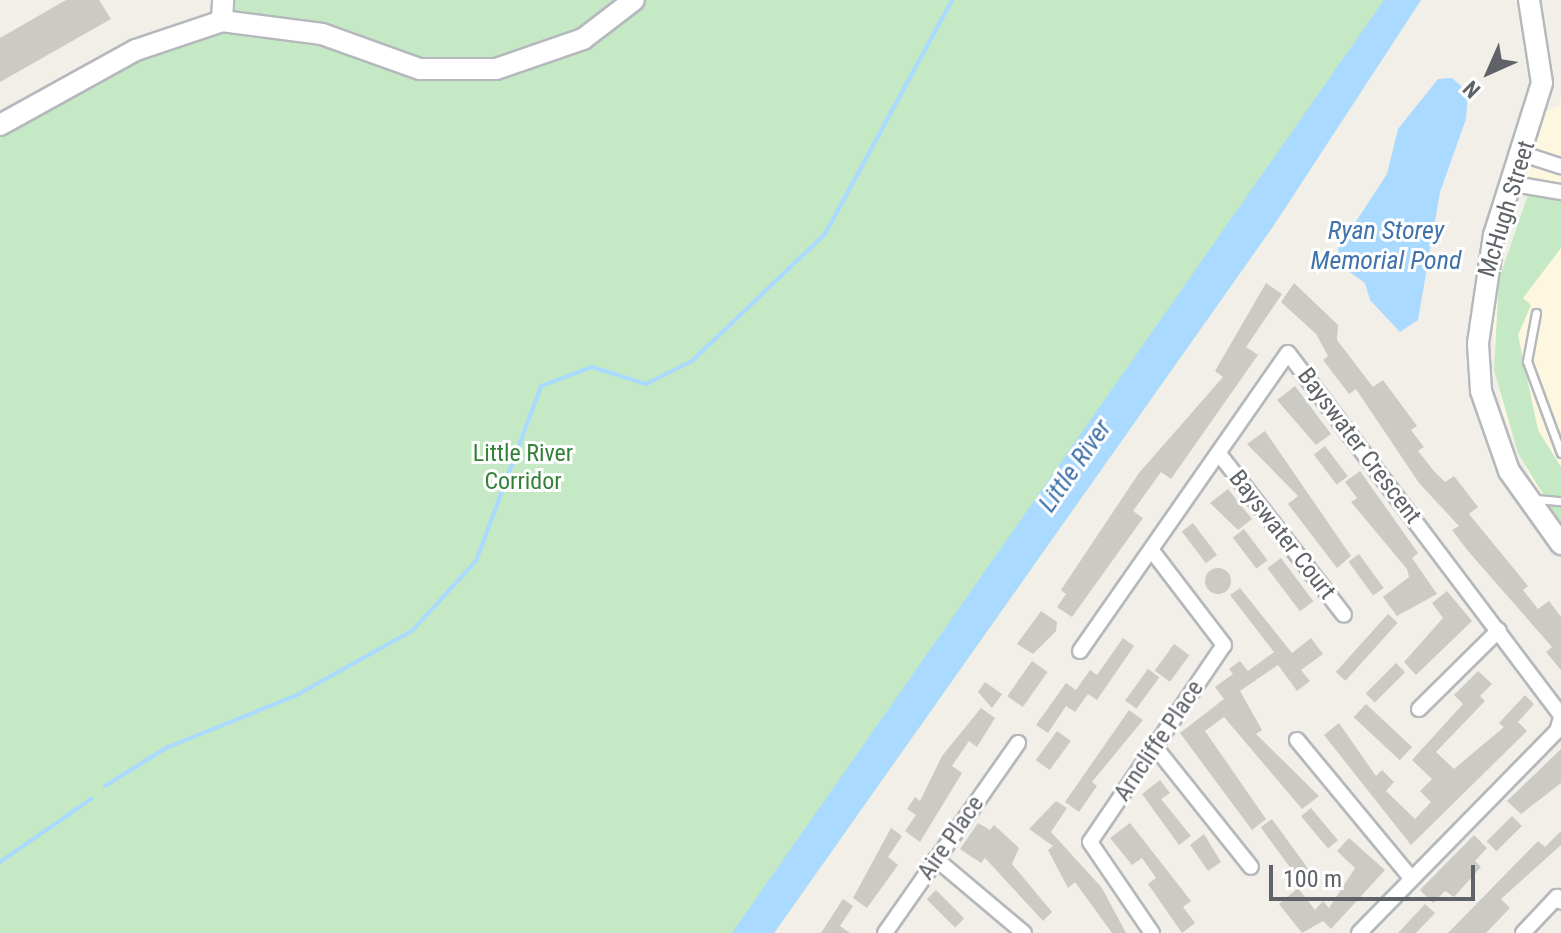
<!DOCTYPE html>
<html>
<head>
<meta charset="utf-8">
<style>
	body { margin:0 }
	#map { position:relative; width:1561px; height:933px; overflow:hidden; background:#f1efe8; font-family:"Roboto Condensed",sans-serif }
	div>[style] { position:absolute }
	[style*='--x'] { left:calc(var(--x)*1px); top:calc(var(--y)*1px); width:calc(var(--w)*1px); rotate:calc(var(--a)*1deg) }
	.commercial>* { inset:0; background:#fef7e0 }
	.green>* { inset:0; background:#c5e8c5 }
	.water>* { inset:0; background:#aadaff }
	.stream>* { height:4px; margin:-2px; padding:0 2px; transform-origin:2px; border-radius:2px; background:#aadaff }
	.building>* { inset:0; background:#cccac5; transform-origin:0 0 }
	.round { border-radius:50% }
	.roads { filter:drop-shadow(2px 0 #b5b8bc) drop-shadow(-2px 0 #b5b8bc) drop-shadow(0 2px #b5b8bc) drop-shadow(0 -2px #b5b8bc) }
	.lane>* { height:7px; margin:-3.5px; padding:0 3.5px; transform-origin:3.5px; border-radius:3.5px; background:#fff }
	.street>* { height:14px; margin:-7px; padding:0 7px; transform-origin:7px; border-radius:7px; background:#fff }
	.secondary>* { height:20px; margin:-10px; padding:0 10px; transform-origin:10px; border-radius:10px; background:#fff }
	span { translate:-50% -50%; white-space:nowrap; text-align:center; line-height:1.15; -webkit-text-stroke:6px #fff; paint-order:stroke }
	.street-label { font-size:24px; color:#5f6368 }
	.park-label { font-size:24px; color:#348238 }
	.water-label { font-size:26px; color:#4174aa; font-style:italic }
	.north { position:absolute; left:1449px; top:32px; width:80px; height:80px; -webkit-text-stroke:6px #fff; paint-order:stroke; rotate:225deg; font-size:22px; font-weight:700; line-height:32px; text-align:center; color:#5f6368 }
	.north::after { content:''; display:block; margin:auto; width:28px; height:36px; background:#5f6368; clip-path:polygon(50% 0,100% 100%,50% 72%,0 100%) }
	.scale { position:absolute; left:1269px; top:865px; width:206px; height:36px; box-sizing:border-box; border:4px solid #5f6368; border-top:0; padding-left:10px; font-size:24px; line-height:28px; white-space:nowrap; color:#5f6368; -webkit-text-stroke:6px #fff; paint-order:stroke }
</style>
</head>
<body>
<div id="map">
	<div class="commercial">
		<i style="clip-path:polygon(1561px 93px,1561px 524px,1533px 484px,1502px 411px,1492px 321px,1530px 187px,1514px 184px,1535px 117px,1560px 105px)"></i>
	</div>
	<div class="green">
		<i style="clip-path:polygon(223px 0,1421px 0,1274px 225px,774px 933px,0 933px,0 125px,136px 50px,222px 21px)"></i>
		<i style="clip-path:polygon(1531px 186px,1561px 192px,1561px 248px,1523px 298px,1531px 305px,1518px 335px,1538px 430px,1561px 467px,1561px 524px,1518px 453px,1494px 370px,1499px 279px)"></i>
	</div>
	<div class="water">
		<i style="clip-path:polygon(1384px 0,1421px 0,1274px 225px,774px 933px,732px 933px)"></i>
		<i style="clip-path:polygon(1452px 78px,1468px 92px,1466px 119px,1440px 192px,1418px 320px,1400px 332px,1370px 300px,1365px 283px,1340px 265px,1338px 249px,1387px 174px,1398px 129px,1438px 79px)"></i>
	</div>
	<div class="stream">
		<i style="--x:105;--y:786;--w:72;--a:-31.9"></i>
		<i style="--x:166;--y:748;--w:139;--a:-22"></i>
		<i style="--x:295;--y:696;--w:134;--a:-29.1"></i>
		<i style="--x:412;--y:631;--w:95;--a:-47.6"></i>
		<i style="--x:476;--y:561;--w:187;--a:-69.6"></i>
		<i style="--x:541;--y:386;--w:54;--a:-20.4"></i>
		<i style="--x:592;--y:367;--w:57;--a:17.5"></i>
		<i style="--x:646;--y:384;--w:51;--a:-26.6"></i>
		<i style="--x:692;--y:361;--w:184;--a:-43.7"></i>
		<i style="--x:825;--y:234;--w:266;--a:-61.5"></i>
		<i style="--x:0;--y:862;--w:111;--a:-34.7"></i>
	</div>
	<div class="building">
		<i style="clip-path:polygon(66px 0,99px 0,111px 19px,0 82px,0 38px)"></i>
		<i style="clip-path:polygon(1266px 283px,1282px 294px,1246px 347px,1258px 355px,1171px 479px,1161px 472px,1133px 511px,1143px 518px,1072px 617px,1057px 607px,1066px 594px,1061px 590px,1139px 473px,1223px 377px,1215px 371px)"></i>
		<i style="clip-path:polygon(1294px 283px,1338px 325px,1337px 340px,1373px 387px,1383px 380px,1417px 426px,1411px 430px,1424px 447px,1418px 451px,1434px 471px,1445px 482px,1454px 476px,1478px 507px,1469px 514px,1528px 586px,1523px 590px,1538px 609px,1549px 601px,1561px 617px,1561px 670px,1546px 652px,1552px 647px,1468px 551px,1452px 530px,1459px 526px,1419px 483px,1356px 389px,1349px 394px,1323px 360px,1328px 356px,1316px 334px,1281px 302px)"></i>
		<i style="clip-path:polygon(1295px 386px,1331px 434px,1316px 445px,1277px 400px)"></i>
		<i style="clip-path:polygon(1265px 431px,1351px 556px,1337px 568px,1288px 504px,1298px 496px,1247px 444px)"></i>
		<i style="left:1325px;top:446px;width:38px;height:14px;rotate:53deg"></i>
		<i style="clip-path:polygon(1360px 471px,1418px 553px,1412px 558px,1437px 594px,1397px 616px,1383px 597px,1409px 577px,1407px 569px,1351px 502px,1357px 498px,1345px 482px)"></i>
		<i style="clip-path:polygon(1228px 489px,1252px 519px,1238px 530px,1210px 503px)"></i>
		<i style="left:1193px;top:523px;width:40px;height:14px;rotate:53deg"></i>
		<i style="left:1244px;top:529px;width:39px;height:14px;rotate:53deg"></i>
		<i style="left:1359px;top:554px;width:42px;height:13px;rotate:54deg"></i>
		<i style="left:1281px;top:558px;width:54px;height:17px;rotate:53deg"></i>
		<i class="round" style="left:1205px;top:568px;width:26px;height:26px"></i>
		<i style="clip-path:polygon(1240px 588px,1292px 653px,1311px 638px,1323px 654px,1301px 670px,1310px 681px,1297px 691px,1278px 665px,1240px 691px,1262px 730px,1256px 734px,1319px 796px,1302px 809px,1224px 717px,1205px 731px,1266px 819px,1252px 830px,1180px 733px,1224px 699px,1215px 687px,1233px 674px,1229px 669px,1240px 661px,1248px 671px,1274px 652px,1230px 595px)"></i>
		<i style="clip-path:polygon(1447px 591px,1472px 621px,1416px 675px,1404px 662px,1443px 618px,1432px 603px)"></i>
		<i style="clip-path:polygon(1041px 611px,1057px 622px,1056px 631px,1033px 654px,1017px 644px)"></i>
		<i style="left:1388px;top:614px;width:13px;height:78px;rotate:42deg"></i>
		<i style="clip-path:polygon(1123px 638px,1134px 646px,1097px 700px,1088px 694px,1075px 712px,1066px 706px,1048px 733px,1036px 725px,1066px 683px,1076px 690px,1090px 670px,1097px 675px)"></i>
		<i style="left:1174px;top:644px;width:19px;height:33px;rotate:36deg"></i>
		<i style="left:1032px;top:661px;width:19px;height:43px;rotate:35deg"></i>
		<i style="left:1396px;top:663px;width:13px;height:43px;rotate:45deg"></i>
		<i style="left:1148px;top:669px;width:14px;height:39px;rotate:36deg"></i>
		<i style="clip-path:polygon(1478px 671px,1492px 684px,1480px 696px,1485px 701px,1436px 752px,1454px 769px,1504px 727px,1499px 723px,1525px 695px,1534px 704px,1518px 722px,1527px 731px,1411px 845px,1324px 735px,1339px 723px,1376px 776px,1382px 770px,1394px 782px,1386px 791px,1415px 819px,1431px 802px,1420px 791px,1432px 779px,1412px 760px,1463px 704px,1454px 695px)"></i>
		<i style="clip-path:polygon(985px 682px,1002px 694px,992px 708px,978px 692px)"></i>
		<i style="left:1366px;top:704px;width:63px;height:18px;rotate:43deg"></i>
		<i style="clip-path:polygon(981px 708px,995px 718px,977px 747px,969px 741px,952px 766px,962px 773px,920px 842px,905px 831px,916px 815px,907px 809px,915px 797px,920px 801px,942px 756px)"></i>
		<i style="clip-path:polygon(1129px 710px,1143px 720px,1092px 782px,1097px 786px,1079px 812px,1065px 802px)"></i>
		<i style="left:1057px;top:731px;width:17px;height:36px;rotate:36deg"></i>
		<i style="clip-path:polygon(1561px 749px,1561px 783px,1521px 814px,1507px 801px)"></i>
		<i style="clip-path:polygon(1160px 780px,1170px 793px,1161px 799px,1191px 836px,1179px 845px,1142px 794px)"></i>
		<i style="clip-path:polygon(1056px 801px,1067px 808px,1051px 832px,1102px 888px,1126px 933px,1112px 933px,1075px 882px,1068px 888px,1048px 850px,1053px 846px,1029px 829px)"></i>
		<i style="left:1311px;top:808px;width:42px;height:13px;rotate:50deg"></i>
		<i style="left:1512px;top:816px;width:14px;height:36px;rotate:45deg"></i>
		<i style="left:1272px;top:819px;width:66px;height:14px;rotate:54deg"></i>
		<i style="clip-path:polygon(978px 823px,990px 830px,994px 825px,1019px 848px,1012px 864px,1052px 912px,1043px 921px,985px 858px,981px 863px,960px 849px)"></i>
		<i style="clip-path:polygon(1130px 823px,1191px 901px,1183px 907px,1195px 923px,1182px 933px,1148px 884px,1156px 878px,1142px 858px,1132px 865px,1110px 838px)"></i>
		<i style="clip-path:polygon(891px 828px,902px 836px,888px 857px,898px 865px,867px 908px,853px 898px)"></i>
		<i style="clip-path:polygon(1561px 831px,1561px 845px,1501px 899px,1510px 908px,1486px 933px,1448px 933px,1538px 841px,1545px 847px)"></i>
		<i style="clip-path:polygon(1204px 834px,1221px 862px,1208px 871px,1190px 845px)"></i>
		<i style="clip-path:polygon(1474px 835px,1487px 848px,1475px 861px,1481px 867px,1454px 897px,1445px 891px,1433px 903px,1420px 890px)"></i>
		<i style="clip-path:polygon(1349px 838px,1385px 870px,1331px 929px,1323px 921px,1302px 933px,1279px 904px,1298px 888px,1315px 910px,1323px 901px,1329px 908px,1355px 868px,1337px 851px)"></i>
		<i style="left:936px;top:890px;width:40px;height:13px;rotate:45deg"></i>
		<i style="clip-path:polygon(843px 899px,853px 906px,840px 926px,850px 933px,821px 933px)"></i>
		<i style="clip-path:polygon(1425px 904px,1435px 913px,1416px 933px,1398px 933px)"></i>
	</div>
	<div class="roads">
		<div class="lane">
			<i style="--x:1536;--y:313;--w:49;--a:100.6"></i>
			<i style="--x:1527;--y:361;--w:98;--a:69.7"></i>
			<i style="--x:1536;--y:499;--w:25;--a:5"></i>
		</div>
		<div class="street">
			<i style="--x:1523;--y:154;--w:40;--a:18"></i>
			<i style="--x:1514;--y:184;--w:48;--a:9.7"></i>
			<i style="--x:1220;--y:455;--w:202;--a:52.2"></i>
			<i style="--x:1080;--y:651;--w:363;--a:-55.1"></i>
			<i style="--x:1288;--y:353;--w:453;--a:53"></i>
			<i style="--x:1419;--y:709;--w:112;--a:-44.6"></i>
			<i style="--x:1297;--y:740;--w:179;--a:50.4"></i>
			<i style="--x:1156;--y:748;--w:152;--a:51.4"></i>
			<i style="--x:936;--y:859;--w:115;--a:40.1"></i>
			<i style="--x:885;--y:933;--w:232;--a:-55"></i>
			<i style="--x:1152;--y:933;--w:110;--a:-124.3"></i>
			<i style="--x:1090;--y:842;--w:238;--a:-55.8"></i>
			<i style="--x:1224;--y:645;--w:117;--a:-127.4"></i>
			<i style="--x:1359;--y:933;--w:283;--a:-45.6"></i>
			<i style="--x:1557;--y:731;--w:14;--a:-73"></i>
			<i style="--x:1523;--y:933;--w:50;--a:-46.6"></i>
			<i style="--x:1557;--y:897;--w:6;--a:51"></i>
		</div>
		<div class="secondary">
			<i style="--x:1529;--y:0;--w:84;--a:81.1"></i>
			<i style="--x:1542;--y:83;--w:159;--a:107.5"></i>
			<i style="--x:1494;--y:235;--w:110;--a:98.4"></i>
			<i style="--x:1478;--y:344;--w:47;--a:86.3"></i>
			<i style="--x:1481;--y:391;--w:85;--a:70.7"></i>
			<i style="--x:1509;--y:471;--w:90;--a:54.5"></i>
			<i style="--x:222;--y:21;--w:21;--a:-87"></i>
			<i style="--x:0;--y:125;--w:155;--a:-28.9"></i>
			<i style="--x:136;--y:50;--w:91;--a:-18.6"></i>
			<i style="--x:222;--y:21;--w:101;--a:7.4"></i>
			<i style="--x:322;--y:34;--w:104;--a:19.7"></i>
			<i style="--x:420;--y:69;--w:76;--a:0"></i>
			<i style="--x:496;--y:69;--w:92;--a:-19"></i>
			<i style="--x:583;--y:39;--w:64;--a:-37.4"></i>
		</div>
	</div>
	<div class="street-label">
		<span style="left:1507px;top:209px;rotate:-73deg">McHugh Street</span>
		<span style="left:1359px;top:446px;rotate:53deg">Bayswater Crescent</span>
		<span style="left:1282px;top:535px;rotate:52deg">Bayswater Court</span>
		<span style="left:1159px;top:741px;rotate:-56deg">Arncliffe Place</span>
		<span style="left:951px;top:838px;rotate:-55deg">Aire Place</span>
	</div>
	<div class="park-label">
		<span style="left:523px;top:468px">Little River<br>Corridor</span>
	</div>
	<div class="water-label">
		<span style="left:1386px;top:246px">Ryan Storey<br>Memorial Pond</span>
		<span style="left:1075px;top:466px;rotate:-55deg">Little River</span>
	</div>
	<div class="north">N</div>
	<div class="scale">100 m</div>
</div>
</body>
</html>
